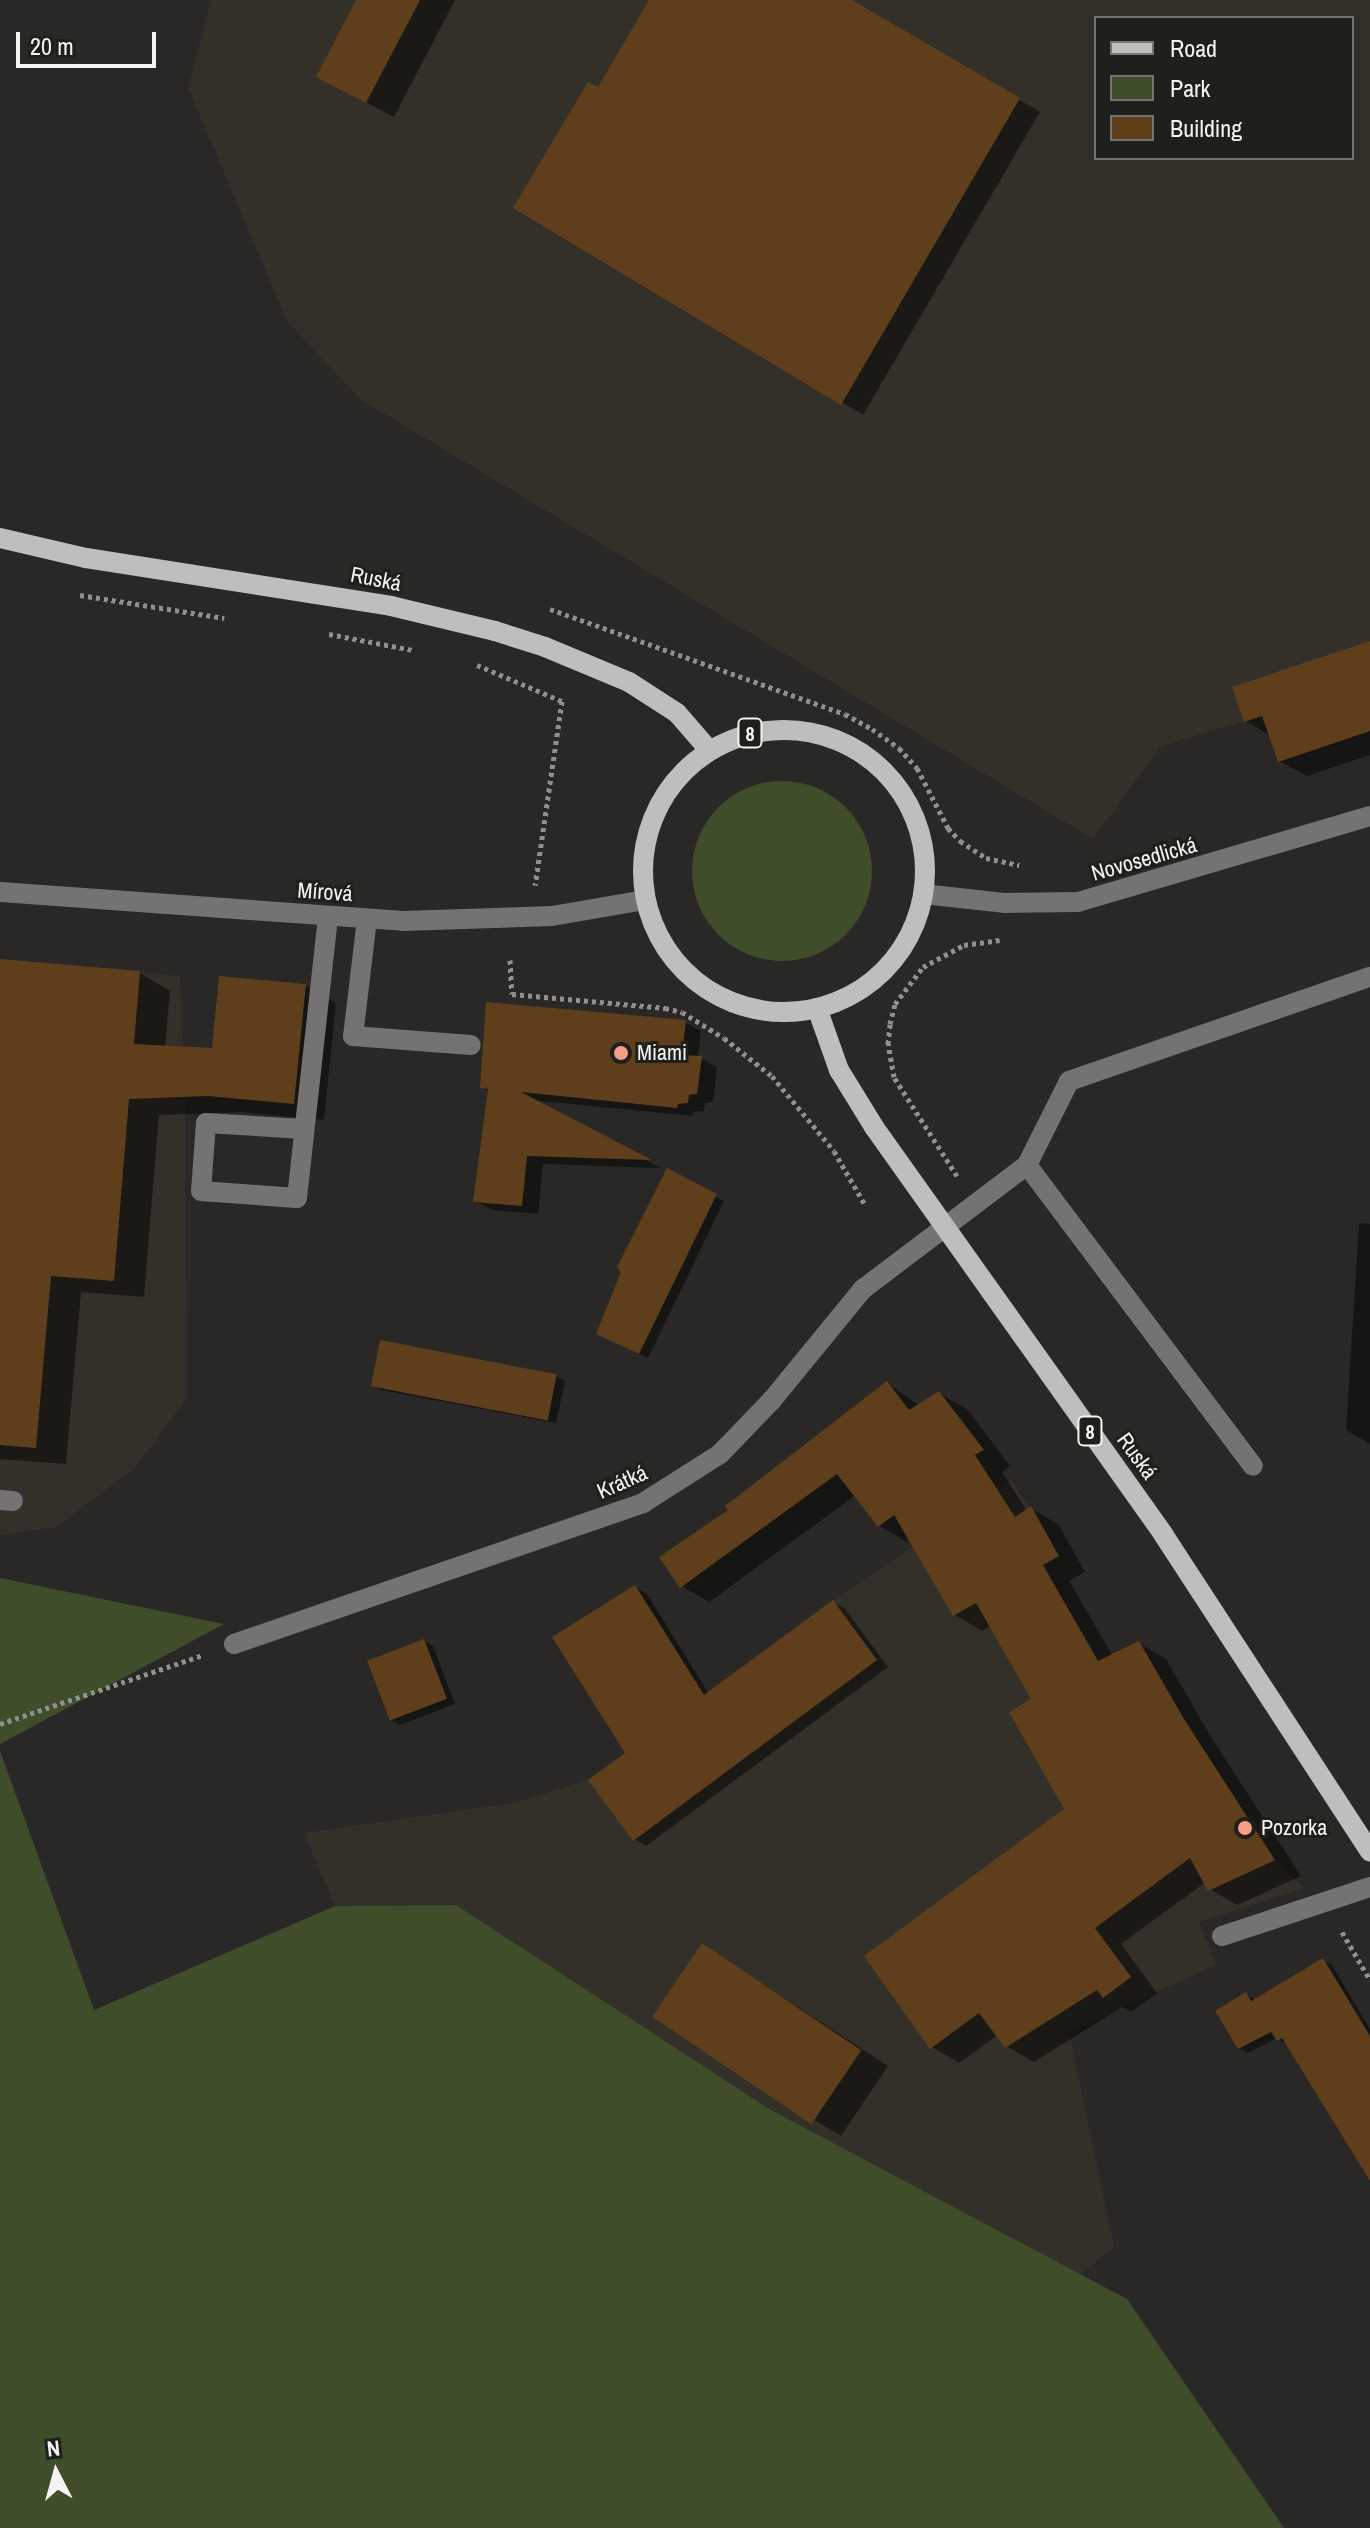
<!DOCTYPE html>
<html>
<head>
<meta charset="utf-8">
<style>
	body { margin:0 }
	#map { position:relative; width:1370px; height:2528px; overflow:hidden; background:#292826; font-family:"Archivo Narrow",sans-serif }
	div>[style] { position:absolute }
	[style*='--x'] { left:calc(var(--x)*1px); top:calc(var(--y)*1px); width:calc(var(--w)*1px); rotate:calc(var(--a)*1deg) }
	.built>* { inset:0; background:#323028 }
	.green>* { inset:0; background:#3f4d2b }
	.round { border-radius:50% }
	.shadow>* { inset:0; background:#0007 }
	.building>* { inset:0; background:#5f3f1b; transform-origin:0 0 }
	.path>* { height:5px; margin-top:-2.5px; transform-origin:0; background:repeating-linear-gradient(90deg,#91908f 0 4px,transparent 0 8px) }
	.minor>* { height:20px; margin:-10px; padding:0 10px; transform-origin:10px; border-radius:10px; background:#747273 }
	.major>* { height:20px; margin:-10px; padding:0 10px; transform-origin:10px; border-radius:10px; background:#c0bdbe }
	.major>.ring { margin:-10px; padding:0; box-sizing:content-box; background:none; border:20px solid #c0bdbe; border-radius:50% }
	.dots>* { width:22px; height:22px; translate:-50% -50%; box-sizing:border-box; border:4px solid #1f1f1c; border-radius:50% }
	span { translate:-50% -50%; white-space:nowrap; text-align:center; line-height:1.15; -webkit-text-stroke:6px #1f1f1c; paint-order:stroke }
	.shield-label span { padding:2px 6px; background:#1f1f1c; border:2px solid; border-radius:6px; -webkit-text-stroke-width:0 }
	.shield-label { font-size:20px; color:#f5f4f3; font-weight:700 }
	.street-label { font-size:22px; color:#f5f4f3 }
	.poi-label { font-size:22px; color:#f5f4f3 }
	.left { translate:0 -50%; text-align:left }
	.legend { position:absolute; left:1094px; top:16px; width:260px; height:144px; box-sizing:border-box; background:#1f1f1c; border:2px solid #757472; margin:0; padding:10px 14px; list-style:none; font-size:24px; color:#f5f4f3 }
	.legend li { display:flex; align-items:center; gap:16px; height:40px }
	.legend b { width:40px; border:2px solid #757472 }
	.north { position:absolute; left:16px; top:2432px; width:80px; height:80px; -webkit-text-stroke:6px #1f1f1c; paint-order:stroke; rotate:354deg; font-size:22px; font-weight:700; line-height:32px; text-align:center; color:#f5f4f3 }
	.north::after { content:''; display:block; margin:auto; width:28px; height:36px; background:#f5f4f3; clip-path:polygon(50% 0,100% 100%,50% 72%,0 100%) }
	.scale { position:absolute; left:16px; top:32px; width:140px; height:36px; box-sizing:border-box; border:4px solid #f5f4f3; border-top:0; padding-left:10px; font-size:24px; line-height:28px; white-space:nowrap; color:#f5f4f3; -webkit-text-stroke:6px #1f1f1c; paint-order:stroke }
</style>
</head>
<body>
<div id="map">
	<div class="built">
		<i style="clip-path:polygon(evenodd,211px 0,1370px 0,1370px 731px,1278px 762px,1262px 716px,1161px 746px,1093px 839px,360px 399px,287px 321px,188px 88px,211px 0,1096px 18px,1352px 18px,1352px 158px,1096px 158px,1096px 18px)"></i>
		<i style="clip-path:polygon(0 959px,180px 976px,185px 1097px,186px 1399px,136px 1467px,56px 1527px,0 1535px)"></i>
		<i style="clip-path:polygon(1012px 1480px,1059px 1556px,1043px 1566px,1098px 1660px,1139px 1641px,1182px 1717px,1275px 1860px,1304px 1888px,1199px 1922px,1216px 1965px,1069px 2032px,1114px 2247px,1080px 2275px,771px 2110px,456px 1905px,335px 1906px,304px 1833px,514px 1803px,588px 1780px,833px 1600px)"></i>
	</div>
	<div class="green">
		<i class="round" style="left:692px;top:781px;width:180px;height:180px"></i>
		<i style="clip-path:polygon(0 1578px,224px 1624px,0 1744px)"></i>
		<i style="clip-path:polygon(0 1751px,94px 2010px,335px 1906px,456px 1905px,771px 2110px,1127px 2299px,1284px 2528px,0 2528px)"></i>
	</div>
	<div class="shadow">
		<i style="clip-path:polygon(359px 0,455px 0,394px 117px,346px 92px)"></i>
		<i style="clip-path:polygon(652px 0,849px 0,1040px 112px,863px 415px,516px 208px,599px 90px)"></i>
		<i style="clip-path:polygon(1370px 643px,1370px 755px,1307px 776px,1279px 761px,1271px 736px,1246px 721px)"></i>
		<i style="clip-path:polygon(0 961px,140px 973px,170px 991px,165px 1048px,213px 1051px,306px 986px,336px 1003px,324px 1120px,240px 1112px,159px 1115px,144px 1297px,81px 1292px,66px 1464px,0 1459px)"></i>
		<i style="clip-path:polygon(685px 1022px,701px 1031px,698px 1057px,717px 1067px,713px 1102px,705px 1103px,704px 1111px,693px 1112px,693px 1116px,531px 1100px,661px 1168px,543px 1164px,538px 1214px,492px 1210px,476px 1201px,490px 1092px,482px 1087px)"></i>
		<i style="clip-path:polygon(667px 1171px,724px 1201px,648px 1358px,608px 1339px)"></i>
		<i style="clip-path:polygon(1359px 1223px,1370px 1224px,1370px 1444px,1346px 1430px)"></i>
		<i style="clip-path:polygon(556px 1376px,565px 1381px,556px 1423px,381px 1390px,372px 1385px)"></i>
		<i style="clip-path:polygon(888px 1384px,919px 1405px,939px 1393px,967px 1409px,1010px 1466px,1002px 1472px,1027px 1511px,1032px 1509px,1059px 1525px,1085px 1572px,1069px 1581px,1113px 1656px,1138px 1643px,1166px 1659px,1211px 1737px,1301px 1876px,1237px 1905px,1210px 1889px,1206px 1882px,1121px 1944px,1157px 1993px,1131px 2012px,1122px 2007px,1034px 2062px,1006px 2046px,998px 2035px,959px 2063px,932px 2047px,1067px 1810px,1034px 1700px,991px 1626px,982px 1631px,955px 1615px,910px 1539px,907px 1542px,879px 1526px,856px 1495px,709px 1602px,682px 1586px,731px 1510px)"></i>
		<i style="clip-path:polygon(635px 1587px,647px 1594px,709px 1694px,833px 1602px,845px 1609px,888px 1667px,646px 1846px,635px 1839px,627px 1754px)"></i>
		<i style="clip-path:polygon(424px 1641px,433px 1646px,455px 1704px,400px 1725px,391px 1720px)"></i>
		<i style="clip-path:polygon(703px 1945px,888px 2066px,841px 2136px,814px 2120px)"></i>
		<i style="clip-path:polygon(1323px 1960px,1332px 1965px,1370px 2029px,1370px 2177px,1287px 2045px,1277px 2038px,1248px 2053px,1239px 2048px,1246px 1994px,1254px 1999px)"></i>
	</div>
	<div class="building">
		<i style="clip-path:polygon(356px 0,420px 0,366px 103px,316px 77px)"></i>
		<i style="clip-path:polygon(649px 0,852px 0,1020px 98px,841px 405px,513px 208px,588px 82px,598px 87px)"></i>
		<i style="clip-path:polygon(1370px 641px,1370px 731px,1278px 762px,1262px 716px,1244px 722px,1232px 687px)"></i>
		<i style="clip-path:polygon(0 959px,140px 971px,134px 1044px,212px 1048px,219px 976px,306px 984px,294px 1104px,208px 1096px,129px 1099px,114px 1281px,51px 1276px,36px 1448px,0 1445px)"></i>
		<i style="clip-path:polygon(486px 1002px,686px 1020px,682px 1055px,702px 1056px,697px 1094px,689px 1095px,688px 1103px,678px 1104px,677px 1108px,521px 1092px,652px 1160px,527px 1156px,522px 1206px,473px 1202px,488px 1089px,480px 1088px)"></i>
		<i style="clip-path:polygon(667px 1168px,717px 1194px,639px 1354px,596px 1334px,621px 1272px,617px 1267px)"></i>
		<i style="left:380px;top:1340px;width:180px;height:47px;rotate:11deg"></i>
		<i style="clip-path:polygon(887px 1381px,909px 1410px,939px 1391px,984px 1450px,975px 1455px,1015px 1517px,1031px 1506px,1059px 1556px,1043px 1565px,1098px 1661px,1139px 1641px,1184px 1719px,1275px 1860px,1208px 1891px,1190px 1858px,1095px 1928px,1131px 1977px,1103px 1998px,1097px 1990px,1005px 2048px,979px 2013px,930px 2049px,864px 1956px,1064px 1809px,1009px 1712px,1031px 1699px,976px 1603px,953px 1616px,894px 1515px,878px 1527px,837px 1474px,680px 1588px,659px 1557px,728px 1510px,725px 1506px)"></i>
		<i style="clip-path:polygon(635px 1585px,704px 1695px,833px 1600px,877px 1660px,633px 1841px,588px 1780px,625px 1753px,552px 1637px)"></i>
		<i style="left:424px;top:1639px;width:64px;height:61px;rotate:69deg"></i>
		<i style="left:702px;top:1943px;width:192px;height:89px;rotate:34deg"></i>
		<i style="clip-path:polygon(1323px 1958px,1370px 2036px,1370px 2181px,1282px 2038px,1277px 2041px,1271px 2032px,1238px 2049px,1215px 2011px,1246px 1992px,1251px 2001px)"></i>
	</div>
	<div class="path">
		<i style="--x:80;--y:595;--w:146;--a:9.1"></i>
		<i style="--x:550;--y:609;--w:313;--a:19.6"></i>
		<i style="--x:845;--y:714;--w:31;--a:29"></i>
		<i style="--x:872;--y:729;--w:33;--a:35"></i>
		<i style="--x:899;--y:748;--w:27;--a:48"></i>
		<i style="--x:917;--y:768;--w:68;--a:62.7"></i>
		<i style="--x:948;--y:828;--w:18;--a:47"></i>
		<i style="--x:960;--y:841;--w:31;--a:33"></i>
		<i style="--x:986;--y:858;--w:34;--a:12"></i>
		<i style="--x:329;--y:634;--w:86;--a:10.8"></i>
		<i style="--x:477;--y:665;--w:92;--a:23"></i>
		<i style="--x:562;--y:701;--w:186;--a:98.3"></i>
		<i style="--x:510;--y:960;--w:34;--a:87"></i>
		<i style="--x:512;--y:994;--w:154;--a:5.2"></i>
		<i style="--x:665;--y:1008;--w:17;--a:13"></i>
		<i style="--x:682;--y:1012;--w:49;--a:31.8"></i>
		<i style="--x:724;--y:1038;--w:61;--a:38.4"></i>
		<i style="--x:772;--y:1076;--w:97;--a:50.4"></i>
		<i style="--x:834;--y:1151;--w:60;--a:60"></i>
		<i style="--x:957;--y:1176;--w:117;--a:-122.5"></i>
		<i style="--x:894;--y:1077;--w:34;--a:-100"></i>
		<i style="--x:888;--y:1044;--w:20;--a:-84"></i>
		<i style="--x:890;--y:1024;--w:21;--a:-76"></i>
		<i style="--x:895;--y:1004;--w:46;--a:-52.9"></i>
		<i style="--x:923;--y:967;--w:47;--a:-28.2"></i>
		<i style="--x:964;--y:945;--w:36;--a:-8"></i>
		<i style="--x:0;--y:1724;--w:214;--a:-18.8"></i>
		<i style="--x:1342;--y:1932;--w:56;--a:59.7"></i>
	</div>
	<div class="minor">
		<i style="--x:0;--y:892;--w:404;--a:4.1"></i>
		<i style="--x:403;--y:921;--w:149;--a:-1.9"></i>
		<i style="--x:552;--y:916;--w:94;--a:-9.8"></i>
		<i style="--x:923;--y:894;--w:81;--a:6.3"></i>
		<i style="--x:1004;--y:903;--w:74;--a:-0.8"></i>
		<i style="--x:1078;--y:902;--w:304;--a:-16.4"></i>
		<i style="--x:367;--y:919;--w:118;--a:96.8"></i>
		<i style="--x:353;--y:1036;--w:118;--a:4.4"></i>
		<i style="--x:304;--y:1129;--w:98;--a:-176.5"></i>
		<i style="--x:206;--y:1123;--w:68;--a:94.2"></i>
		<i style="--x:201;--y:1191;--w:96;--a:4.2"></i>
		<i style="--x:297;--y:1198;--w:283;--a:-83.7"></i>
		<i style="--x:1027;--y:1165;--w:376;--a:53.1"></i>
		<i style="--x:0;--y:1500;--w:13;--a:4"></i>
		<i style="--x:234;--y:1644;--w:433;--a:-19"></i>
		<i style="--x:643;--y:1503;--w:91;--a:-32.5"></i>
		<i style="--x:720;--y:1454;--w:75;--a:-46.1"></i>
		<i style="--x:772;--y:1400;--w:144;--a:-50.7"></i>
		<i style="--x:863;--y:1289;--w:206;--a:-37.1"></i>
		<i style="--x:1027;--y:1165;--w:94;--a:-63.4"></i>
		<i style="--x:1069;--y:1081;--w:318;--a:-19.1"></i>
		<i style="--x:1222;--y:1936;--w:156;--a:-18.3"></i>
	</div>
	<div class="major">
		<i style="--x:0;--y:538;--w:88;--a:13.1"></i>
		<i style="--x:86;--y:558;--w:309;--a:8.9"></i>
		<i style="--x:391;--y:606;--w:107;--a:13.5"></i>
		<i style="--x:495;--y:631;--w:52;--a:17.7"></i>
		<i style="--x:545;--y:647;--w:91;--a:22.6"></i>
		<i style="--x:629;--y:682;--w:57;--a:32.9"></i>
		<i style="--x:677;--y:713;--w:49;--a:49.1"></i>
		<i class="ring" style="left:643px;top:730px;width:262px;height:262px"></i>
		<i style="--x:817;--y:1008;--w:66;--a:70.5"></i>
		<i style="--x:839;--y:1070;--w:67;--a:58.4"></i>
		<i style="--x:874;--y:1127;--w:499;--a:54.6"></i>
		<i style="--x:1163;--y:1534;--w:379;--a:56.9"></i>
	</div>
	<div class="dots">
		<i style="left:621px;top:1053px;background:#f49e87"></i>
		<i style="left:1245px;top:1828px;background:#f49e87"></i>
	</div>
	<div class="shield-label">
		<span style="left:750px;top:733px">8</span>
		<span style="left:1090px;top:1431px">8</span>
	</div>
	<div class="street-label">
		<span style="left:376px;top:579px;rotate:11deg">Ruská</span>
		<span style="left:1144px;top:859px;rotate:-16deg">Novosedlická</span>
		<span style="left:325px;top:892px;rotate:4deg">Mírová</span>
		<span style="left:1137px;top:1456px;rotate:54deg">Ruská</span>
		<span style="left:622px;top:1482px;rotate:-24deg">Krátká</span>
	</div>
	<div class="poi-label">
		<span class="left" style="left:637px;top:1053px">Miami</span>
		<span class="left" style="left:1261px;top:1828px">Pozorka</span>
	</div>
	<ul class="legend">
	<li><b style="height:10px;background:#c0bdbe"></b>Road</li>
	<li><b style="height:22px;background:#3f4d2b"></b>Park</li>
	<li><b style="height:22px;background:#5f3f1b"></b>Building</li>
	</ul>
	<div class="north">N</div>
	<div class="scale">20 m</div>
</div>
</body>
</html>
